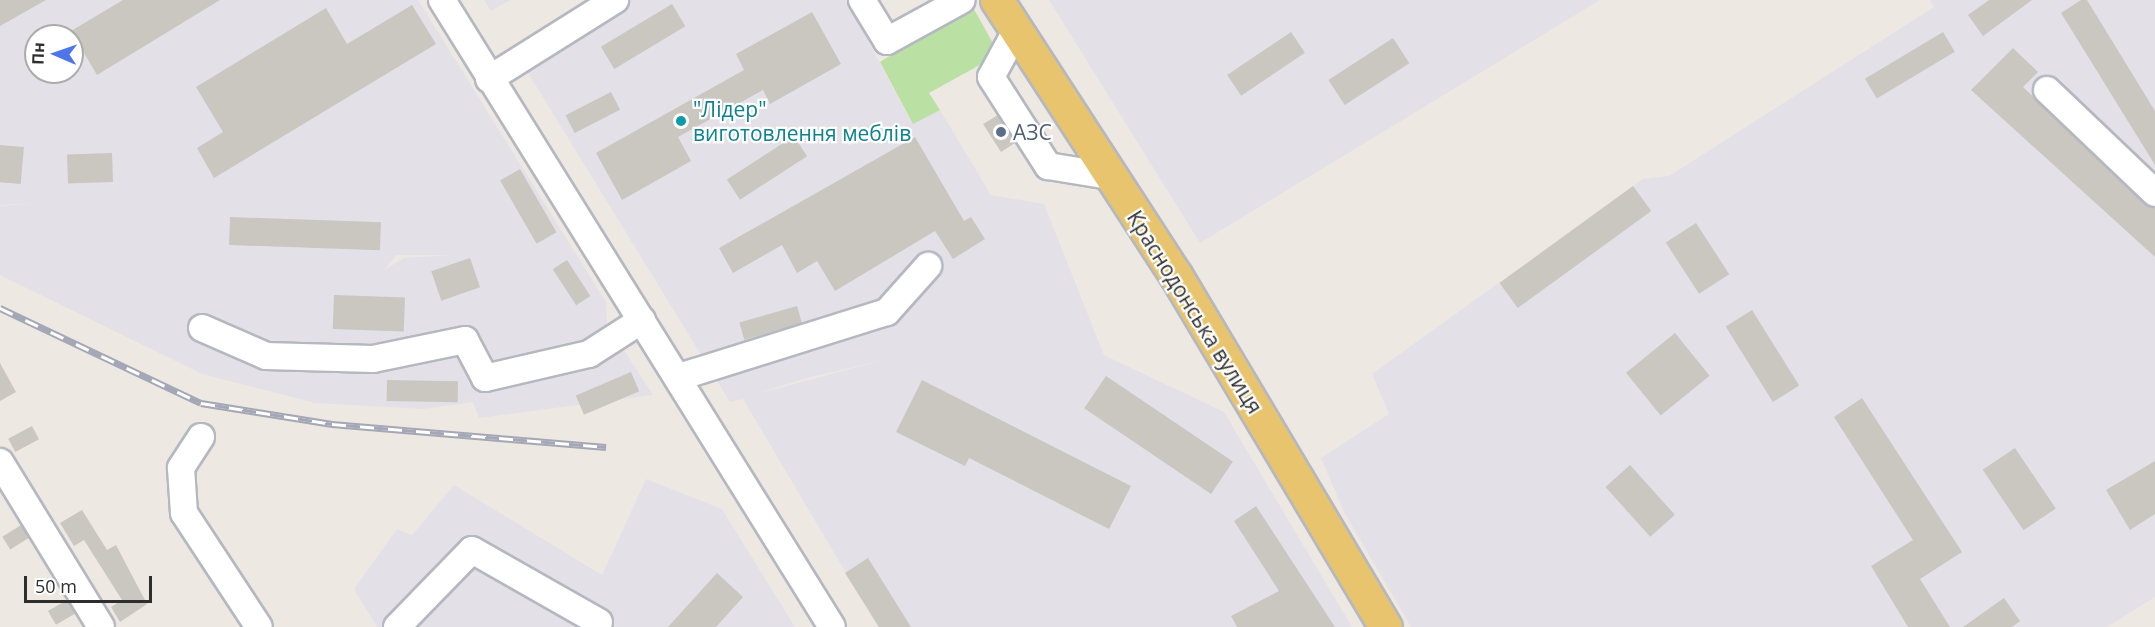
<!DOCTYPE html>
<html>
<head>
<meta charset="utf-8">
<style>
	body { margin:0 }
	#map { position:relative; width:2155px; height:627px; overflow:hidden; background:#eee8e2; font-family:"Open Sans",sans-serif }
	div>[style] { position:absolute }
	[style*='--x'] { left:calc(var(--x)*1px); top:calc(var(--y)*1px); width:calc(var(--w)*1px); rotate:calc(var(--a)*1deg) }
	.industrial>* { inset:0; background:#e3e1e7 }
	.green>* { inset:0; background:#bbe0a3 }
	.building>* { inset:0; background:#cac6c0; transform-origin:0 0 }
	.roads { filter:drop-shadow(2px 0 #b5b8c0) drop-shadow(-2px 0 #b5b8c0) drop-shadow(0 2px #b5b8c0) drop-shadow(0 -2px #b5b8c0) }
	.minor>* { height:26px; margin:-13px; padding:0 13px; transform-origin:13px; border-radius:13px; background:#fff }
	.major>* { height:32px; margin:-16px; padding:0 16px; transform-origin:16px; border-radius:16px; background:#e7c46d }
	.rail>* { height:7px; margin-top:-3.5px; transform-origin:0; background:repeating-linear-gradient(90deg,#fff 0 14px,#a4a8b6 0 28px); box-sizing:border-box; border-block:2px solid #a4a8b6 }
	.dots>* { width:16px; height:16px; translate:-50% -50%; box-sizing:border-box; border:3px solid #fff; border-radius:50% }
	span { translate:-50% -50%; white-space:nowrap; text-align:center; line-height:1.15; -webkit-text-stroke:4.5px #fff; paint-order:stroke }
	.culture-label { font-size:21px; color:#0d838f }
	.left { translate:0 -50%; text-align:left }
	.service-label { font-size:21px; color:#4e5e75 }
	.street-label { font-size:21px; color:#2e2e2e }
	.north { position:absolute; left:24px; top:24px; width:60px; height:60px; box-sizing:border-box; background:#fff; border:2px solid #ababab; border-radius:50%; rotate:272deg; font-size:16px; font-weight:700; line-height:24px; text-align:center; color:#2e2e2e }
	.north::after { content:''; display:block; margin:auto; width:21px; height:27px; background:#4f75ed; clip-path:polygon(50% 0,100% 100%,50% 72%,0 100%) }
	.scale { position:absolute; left:24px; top:576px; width:128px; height:27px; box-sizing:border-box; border:3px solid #2e2e2e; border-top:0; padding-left:8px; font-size:18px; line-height:21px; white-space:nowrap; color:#2e2e2e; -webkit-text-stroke:4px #fff; paint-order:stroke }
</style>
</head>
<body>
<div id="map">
	<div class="industrial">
		<i style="clip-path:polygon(evenodd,0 0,418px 0,606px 302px,607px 324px,653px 395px,479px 418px,473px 402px,424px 409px,315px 403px,202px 374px,0 275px,0 206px,41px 203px,0 205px,0 0,36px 36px,72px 36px,72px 72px,36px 72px,36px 36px,0 0,397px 255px,450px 255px,404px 258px,384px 270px,397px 255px)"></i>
		<i style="clip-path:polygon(484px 0,510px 0,491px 11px)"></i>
		<i style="clip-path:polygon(evenodd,632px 0,846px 0,910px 119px,940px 110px,991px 195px,1044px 204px,1104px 355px,1224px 412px,1352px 627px,878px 627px,743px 399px,730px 402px,525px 68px,632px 0,887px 359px,760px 393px,803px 379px,887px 359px)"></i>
		<i style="clip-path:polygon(1049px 0,1600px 0,1200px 243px)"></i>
		<i style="clip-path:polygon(1930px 0,2155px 0,2155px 597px,2107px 627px,1411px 627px,1344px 512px,1321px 458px,1389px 414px,1372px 374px,1643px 179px,1669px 176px,1934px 7px)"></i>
		<i style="clip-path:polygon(646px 479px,722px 509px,795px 627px,377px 627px,354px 589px,397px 529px,412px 535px,454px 485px,602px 575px)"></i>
	</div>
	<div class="green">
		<i style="clip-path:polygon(971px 4px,994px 45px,987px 61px,929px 93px,940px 110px,913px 124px,880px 62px)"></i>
	</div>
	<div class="building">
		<i style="clip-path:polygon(0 0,46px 0,0 26px)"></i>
		<i style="clip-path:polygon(123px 0,220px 0,97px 75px,71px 31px)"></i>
		<i style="clip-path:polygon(1989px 0,2032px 0,1983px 36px,1968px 15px)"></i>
		<i style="clip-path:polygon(2081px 0,2087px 0,2155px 111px,2155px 165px,2061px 13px)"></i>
		<i style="left:672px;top:4px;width:26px;height:83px;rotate:59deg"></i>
		<i style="clip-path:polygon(412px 5px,436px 44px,214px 178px,197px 148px,223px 132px,196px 87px,326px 8px,347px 44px)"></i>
		<i style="clip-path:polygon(812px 12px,841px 64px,770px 104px,763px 90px,678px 137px,691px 161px,622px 200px,596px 153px,744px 70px,736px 54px)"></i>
		<i style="left:1291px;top:32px;width:25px;height:77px;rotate:56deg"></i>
		<i style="left:1943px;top:32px;width:23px;height:91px;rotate:59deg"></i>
		<i style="left:1393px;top:38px;width:30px;height:77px;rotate:57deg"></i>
		<i style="clip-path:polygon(2013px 48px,2038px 72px,2023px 87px,2145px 204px,2155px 208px,2155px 257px,1971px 90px)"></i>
		<i style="left:611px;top:92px;width:20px;height:51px;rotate:63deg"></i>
		<i style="clip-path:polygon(993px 107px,1027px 161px,1015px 143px,1001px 152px,983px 124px,998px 115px)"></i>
		<i style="left:794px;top:136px;width:24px;height:80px;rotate:57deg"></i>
		<i style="clip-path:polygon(915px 137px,964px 221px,971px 217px,985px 239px,953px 259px,935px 231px,835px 291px,817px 261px,797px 273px,782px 245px,733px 273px,719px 248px)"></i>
		<i style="left:0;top:145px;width:24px;height:37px;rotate:5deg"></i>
		<i style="left:112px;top:153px;width:29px;height:45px;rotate:88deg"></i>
		<i style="left:520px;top:169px;width:73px;height:23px;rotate:60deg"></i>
		<i style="left:1633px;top:186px;width:31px;height:165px;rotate:54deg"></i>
		<i style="left:230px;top:217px;width:151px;height:28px;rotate:2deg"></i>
		<i style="left:1696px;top:223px;width:61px;height:36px;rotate:57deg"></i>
		<i style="left:470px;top:258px;width:31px;height:41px;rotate:71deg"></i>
		<i style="left:567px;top:260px;width:43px;height:17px;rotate:57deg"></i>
		<i style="left:334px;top:295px;width:71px;height:34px;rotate:2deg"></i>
		<i style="left:797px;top:306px;width:18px;height:60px;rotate:74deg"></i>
		<i style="left:1752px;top:310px;width:89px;height:31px;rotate:58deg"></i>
		<i style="left:1675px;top:333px;width:55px;height:63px;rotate:51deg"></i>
		<i style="clip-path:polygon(0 363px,16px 392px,0 401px)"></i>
		<i style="left:631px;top:372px;width:21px;height:60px;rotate:67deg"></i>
		<i style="left:1106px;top:376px;width:153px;height:39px;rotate:34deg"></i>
		<i style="left:387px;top:380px;width:71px;height:21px;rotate:1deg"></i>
		<i style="clip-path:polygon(922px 380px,1131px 486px,1109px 529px,969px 458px,965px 466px,896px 432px)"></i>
		<i style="clip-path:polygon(1862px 398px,1962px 552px,1920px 579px,1950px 627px,1908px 627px,1871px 566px,1913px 540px,1834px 417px)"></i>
		<i style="left:32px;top:426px;width:15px;height:27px;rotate:62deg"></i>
		<i style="left:2015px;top:448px;width:73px;height:39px;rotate:56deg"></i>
		<i style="clip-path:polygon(2155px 461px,2155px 514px,2130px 530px,2106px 490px)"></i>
		<i style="left:1630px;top:465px;width:67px;height:33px;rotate:48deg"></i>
		<i style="clip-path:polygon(1256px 506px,1335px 627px,1237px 627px,1231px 616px,1279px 591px,1234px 521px)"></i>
		<i style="clip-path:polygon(82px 510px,107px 550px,116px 545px,147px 604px,120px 622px,111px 607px,122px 600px,84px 540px,74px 546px,60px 523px)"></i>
		<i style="left:21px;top:525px;width:15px;height:22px;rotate:58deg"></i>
		<i style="clip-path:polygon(868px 558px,911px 627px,879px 627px,845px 573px)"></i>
		<i style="clip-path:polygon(717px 573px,743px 597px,716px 627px,668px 627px)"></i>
		<i style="clip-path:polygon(2004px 598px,2020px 621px,2012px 627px,1963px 627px)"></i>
		<i style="left:67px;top:600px;width:16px;height:22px;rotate:60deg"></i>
	</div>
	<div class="roads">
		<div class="minor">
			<i style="--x:442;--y:0;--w:738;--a:58.12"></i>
			<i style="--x:862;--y:0;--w:48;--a:58.6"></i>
			<i style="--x:887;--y:41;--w:85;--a:-28.7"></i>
			<i style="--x:1016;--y:31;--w:52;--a:118.5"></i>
			<i style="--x:991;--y:77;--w:106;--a:57.4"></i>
			<i style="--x:1048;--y:166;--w:62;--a:9.3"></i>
			<i style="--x:489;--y:79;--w:149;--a:-32.1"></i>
			<i style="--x:2047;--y:90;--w:149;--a:43.6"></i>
			<i style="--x:202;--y:328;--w:70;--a:23.6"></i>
			<i style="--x:266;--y:356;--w:107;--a:1.6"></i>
			<i style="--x:373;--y:359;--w:94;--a:-11.7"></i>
			<i style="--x:465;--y:340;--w:43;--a:62.2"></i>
			<i style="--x:485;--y:378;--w:107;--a:-13"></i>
			<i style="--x:589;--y:354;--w:63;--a:-32.7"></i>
			<i style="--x:679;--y:377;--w:218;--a:-17.4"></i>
			<i style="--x:887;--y:312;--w:62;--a:-48.3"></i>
			<i style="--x:201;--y:437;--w:37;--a:123"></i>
			<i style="--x:181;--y:468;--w:45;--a:86.2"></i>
			<i style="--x:184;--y:513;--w:136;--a:56.7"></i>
			<i style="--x:0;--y:462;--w:193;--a:58.5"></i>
			<i style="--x:397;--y:627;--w:107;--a:-45.8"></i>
			<i style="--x:472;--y:550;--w:146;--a:29.6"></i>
		</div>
		<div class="major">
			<i style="--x:997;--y:0;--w:330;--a:57"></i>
			<i style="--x:1177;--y:277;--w:408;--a:59.2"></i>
		</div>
	</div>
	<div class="rail">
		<i style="--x:0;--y:308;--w:222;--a:25.3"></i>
		<i style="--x:201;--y:403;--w:133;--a:9.1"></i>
		<i style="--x:332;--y:424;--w:275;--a:4.8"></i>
	</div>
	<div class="dots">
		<i style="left:681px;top:121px;background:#0f9aa8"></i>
		<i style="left:1001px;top:132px;background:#5c6f8a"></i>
	</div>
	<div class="culture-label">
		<span class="left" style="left:693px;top:121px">"Лідер"<br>виготовлення меблів</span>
	</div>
	<div class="service-label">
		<span class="left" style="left:1013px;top:132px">АЗС</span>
	</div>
	<div class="street-label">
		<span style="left:1195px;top:312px;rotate:58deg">Краснодонська вулиця</span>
	</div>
	<div class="north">Пн</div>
	<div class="scale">50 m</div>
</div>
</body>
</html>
